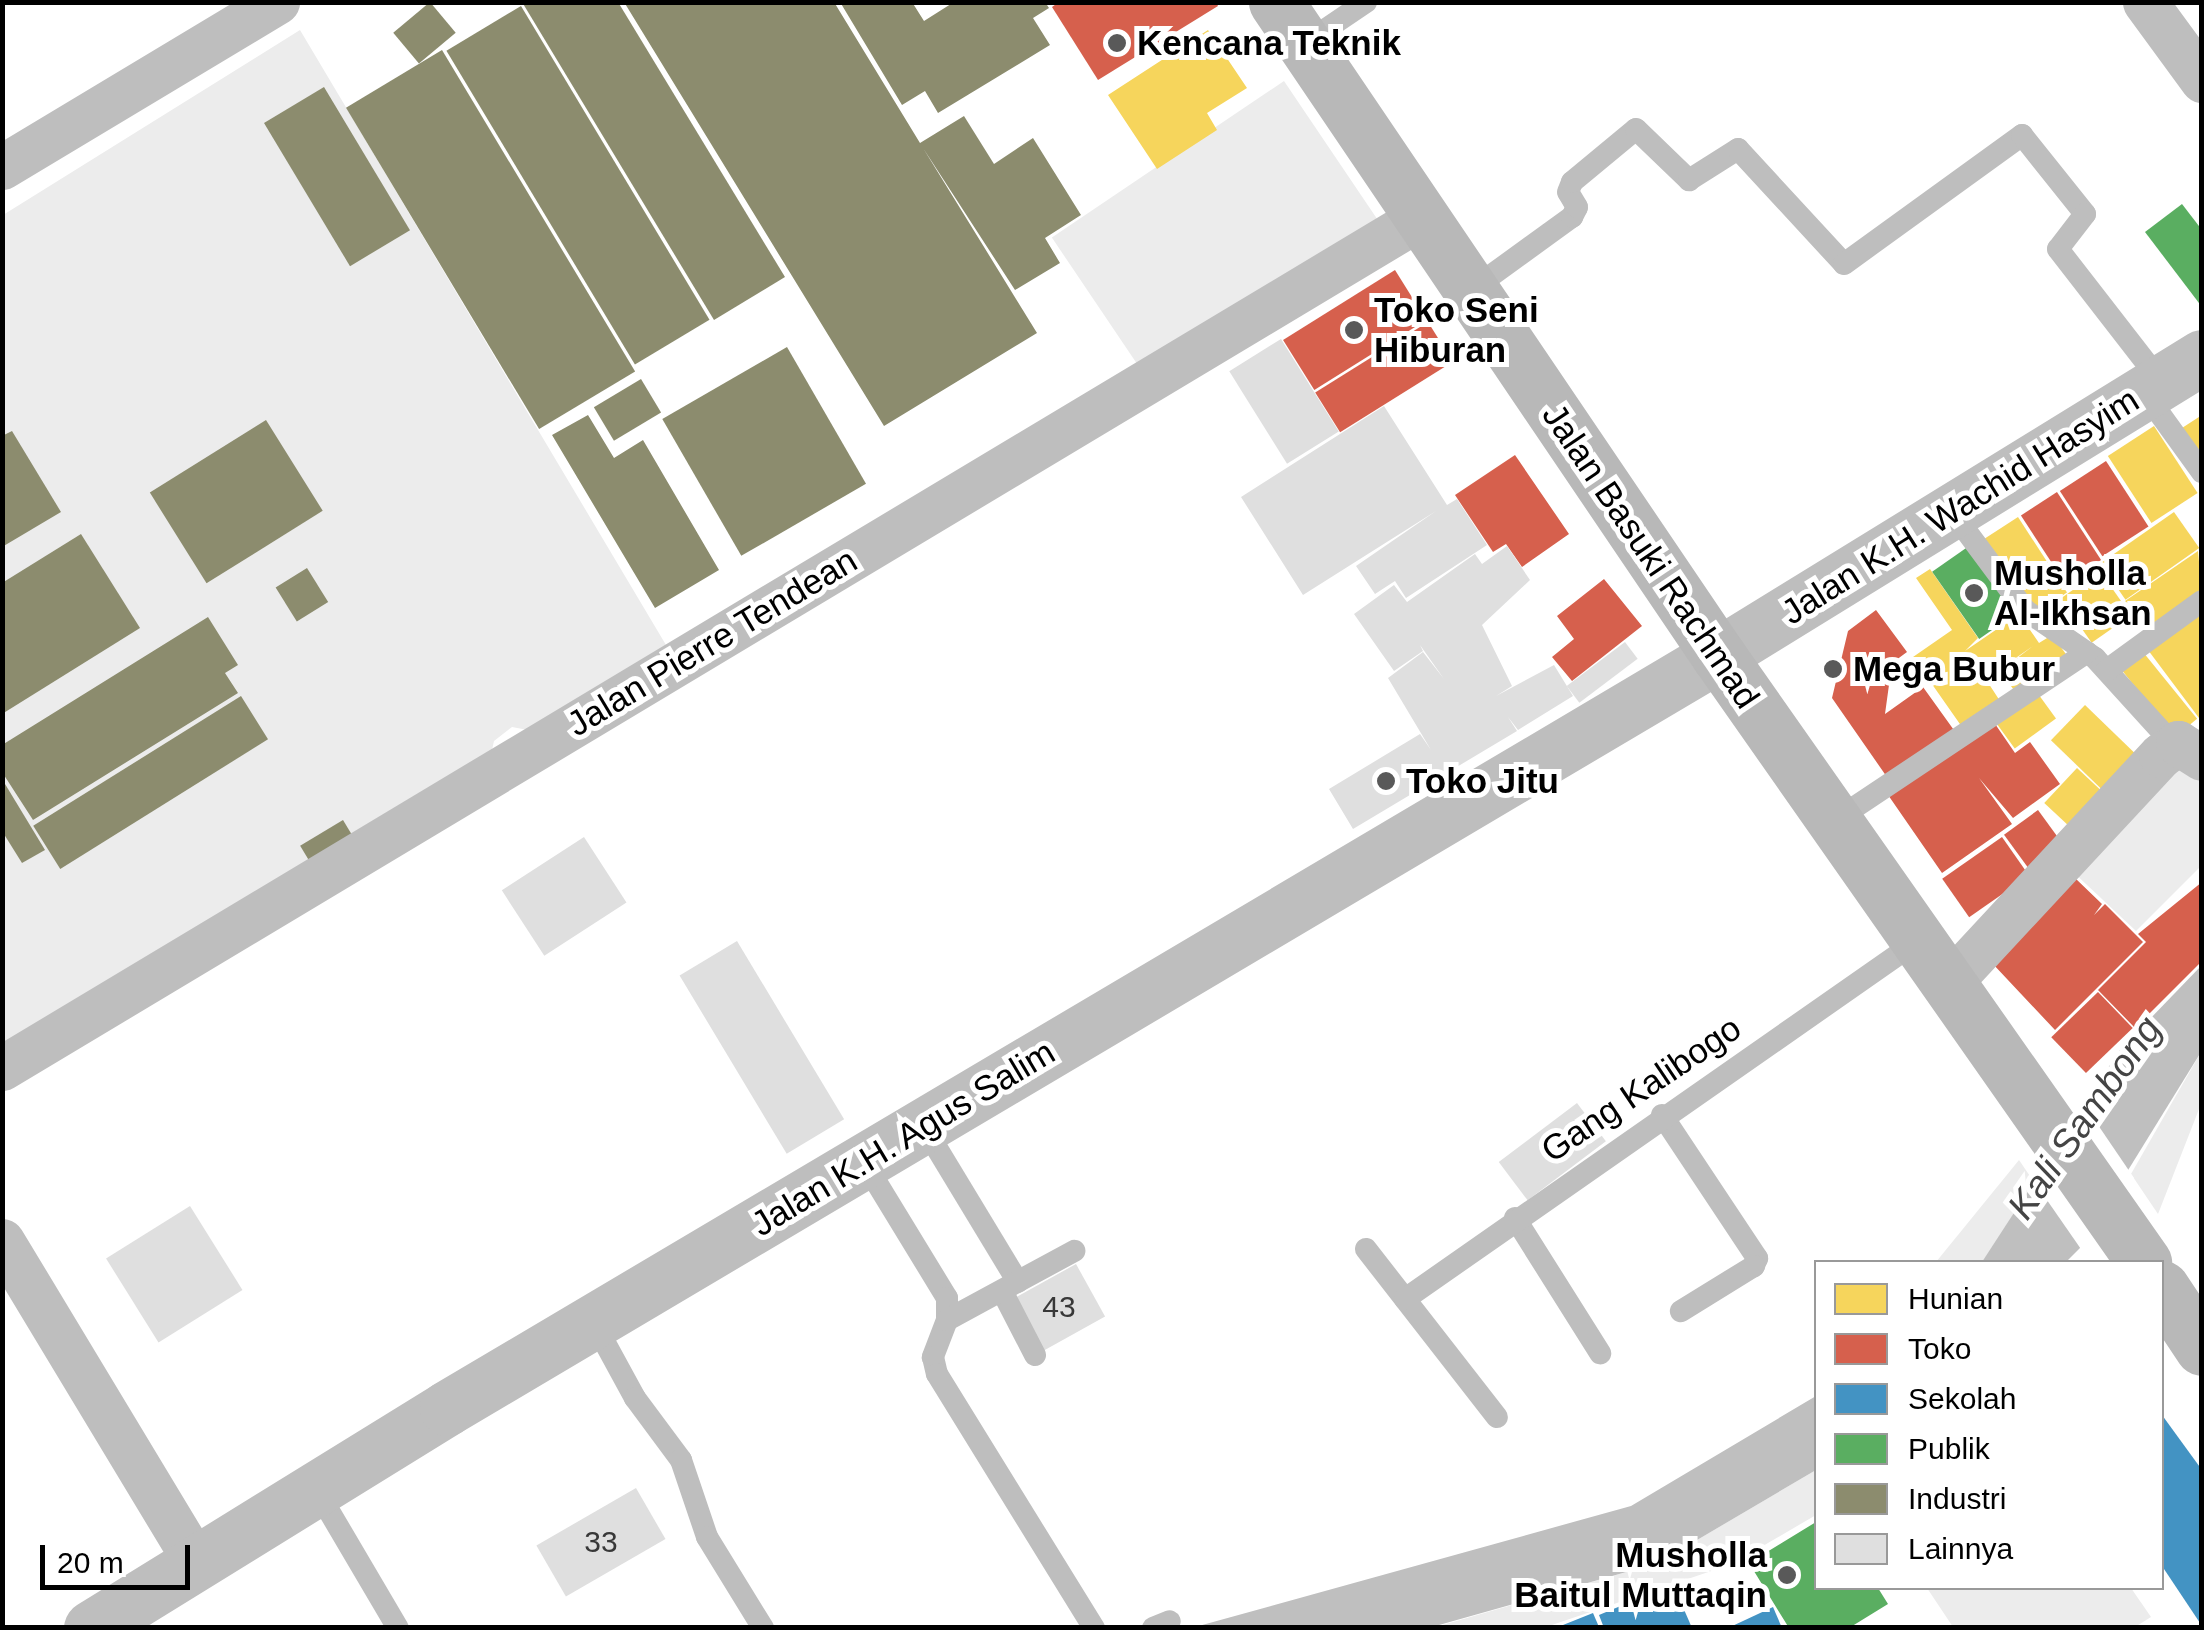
<!DOCTYPE html>
<html>
<head>
<meta charset="utf-8">
<style>
	body { margin:0 }
	#map { position:relative; width:2204px; height:1630px; overflow:hidden; background:#fff; font-family:Helvetica,sans-serif }
	div>[style] { position:absolute }
	[style*='--x'] { left:calc(var(--x)*1px); top:calc(var(--y)*1px); width:calc(var(--w)*1px); rotate:calc(var(--a)*1deg) }
	.green>* { inset:0; background:#ececec; transform-origin:0 0 }
	.water>* { inset:0; background:#bfbfbf }
	.pier>* { inset:0; background:#fff }
	.homes>* { inset:0; background:#f6d55c; transform-origin:0 0 }
	.shops>* { inset:0; background:#d6604d; transform-origin:0 0 }
	.schools>* { inset:0; background:#4393c3 }
	.public>* { inset:0; background:#5aae61; transform-origin:0 0 }
	.industry>* { inset:0; background:#8c8c6e; transform-origin:0 0 }
	.building>* { inset:0; background:#dfdfdf; transform-origin:0 0 }
	.service>* { height:22px; margin:-11px; padding:0 11px; transform-origin:11px; border-radius:11px; background:#bebebe }
	.minor>* { height:45px; margin:-22.5px; padding:0 22.5px; transform-origin:22.5px; border-radius:22.5px; background:#bebebe }
	.tertiary>* { height:55px; margin:-27.5px; padding:0 27.5px; transform-origin:27.5px; border-radius:27.5px; background:#bebebe }
	.secondary>* { height:55px; margin:-27.5px; padding:0 27.5px; transform-origin:27.5px; border-radius:27.5px; background:#b8b8b8 }
	.dots>* { width:28px; height:28px; translate:-50% -50%; box-sizing:border-box; border:5px solid #fff; border-radius:50% }
	span { translate:-50% -50%; white-space:nowrap; text-align:center; line-height:1.15; -webkit-text-stroke:10px #fff; paint-order:stroke }
	.number-label { font-size:30px; color:#383838 }
	.number-label span { -webkit-text-stroke-width:0 }
	.poi-label { font-size:35px; color:#000; font-weight:700 }
	.left { translate:0 -50%; text-align:left }
	.right { translate:-100% -50%; text-align:right }
	.street-label { font-size:35px; color:#000 }
	.water-label { font-size:38px; color:#444; font-style:italic }
	.frame { position:absolute; inset:0; border:5px solid #000; pointer-events:none }
	.legend { position:absolute; left:1814px; top:1260px; width:350px; height:330px; box-sizing:border-box; background:#fff; border:2px solid #999; margin:0; padding:12px 18px; list-style:none; font-size:30px; color:#000 }
	.legend li { display:flex; align-items:center; gap:20px; height:50px }
	.legend b { width:50px; border:2px solid #999 }
	.scale { position:absolute; left:40px; top:1545px; width:150px; height:45px; box-sizing:border-box; border:5px solid #000; border-top:0; padding-left:12px; font-size:30px; line-height:35px; white-space:nowrap; color:#000; -webkit-text-stroke:8px #fff; paint-order:stroke }
</style>
</head>
<body>
<div id="map">
	<div class="green">
		<i style="clip-path:polygon(300px 30px,666px 645px,533px 731px,512px 727px,494px 741px,490px 759px,3px 1051px,3px 215px)"></i>
		<i style="left:1284px;top:81px;width:166px;height:280px;rotate:56deg"></i>
		<i style="clip-path:polygon(2201px 731px,2201px 866px,2136px 931px,2070px 869px)"></i>
		<i style="clip-path:polygon(2201px 1052px,2201px 1104px,2158px 1214px,2131px 1174px)"></i>
		<i style="clip-path:polygon(2019px 1160px,2034px 1182px,1987px 1257px,1982px 1262px,1936px 1262px)"></i>
		<i style="clip-path:polygon(1816px 1470px,1816px 1515px,1732px 1564px,1546px 1627px,1432px 1628px,1658px 1563px)"></i>
		<i style="clip-path:polygon(1927px 1588px,2131px 1588px,2151px 1617px,2135px 1627px,1953px 1627px)"></i>
	</div>
	<div class="water">
		<i style="clip-path:polygon(2201px 966px,2201px 1052px,2080px 1248px,2066px 1262px,1982px 1262px,2119px 1051px)"></i>
		<i style="clip-path:polygon(1816px 1396px,1816px 1470px,1658px 1563px,1432px 1627px,1195px 1627px,1631px 1506px)"></i>
	</div>
	<div class="pier">
		<i style="clip-path:polygon(2081px 1100px,2134px 1178px,2083px 1252px,2031px 1177px)"></i>
	</div>
	<div class="homes">
		<i style="clip-path:polygon(1208px 30px,1247px 88px,1207px 113px,1217px 130px,1157px 169px,1108px 95px)"></i>
		<i style="clip-path:polygon(2202px 415px,2202px 456px,2182px 428px)"></i>
		<i style="left:2154px;top:426px;width:80px;height:55px;rotate:57deg"></i>
		<i style="left:2174px;top:512px;width:44px;height:90px;rotate:55deg"></i>
		<i style="left:2018px;top:517px;width:90px;height:40px;rotate:57deg"></i>
		<i style="clip-path:polygon(2198px 551px,2202px 594px,2145px 631px,2125px 601px)"></i>
		<i style="clip-path:polygon(1930px 569px,1978px 638px,1965px 651px,2019px 614px,2039px 643px,2052px 635px,2071px 661px,2019px 697px,2000px 671px,2033px 646px,1987px 678px,1970px 655px,2000px 701px,1962px 727px,1913px 657px,1952px 630px,1916px 578px)"></i>
		<i style="left:2100px;top:571px;width:54px;height:48px;rotate:55deg"></i>
		<i style="clip-path:polygon(2202px 613px,2202px 722px,2148px 650px)"></i>
		<i style="left:2143px;top:652px;width:86px;height:28px;rotate:51deg"></i>
		<i style="left:2036px;top:691px;width:34px;height:51px;rotate:54deg"></i>
		<i style="left:2085px;top:705px;width:83px;height:49px;rotate:44deg"></i>
		<i style="left:2077px;top:768px;width:48px;height:48px;rotate:43deg"></i>
	</div>
	<div class="shops">
		<i style="clip-path:polygon(1059px 2px,1216px 2px,1218px 6px,1098px 80px,1052px 7px)"></i>
		<i style="left:1395px;top:270px;width:59px;height:132px;rotate:58deg"></i>
		<i style="left:1428px;top:322px;width:47px;height:133px;rotate:58deg"></i>
		<i style="clip-path:polygon(1515px 455px,1569px 534px,1522px 567px,1506px 544px,1493px 552px,1455px 495px)"></i>
		<i style="left:2106px;top:461px;width:78px;height:55px;rotate:57deg"></i>
		<i style="left:2057px;top:492px;width:81px;height:43px;rotate:57deg"></i>
		<i style="clip-path:polygon(1604px 579px,1642px 626px,1572px 681px,1552px 657px,1574px 639px,1557px 616px)"></i>
		<i style="clip-path:polygon(1876px 610px,1907px 652px,1892px 663px,1885px 714px,1923px 687px,1956px 733px,1889px 780px,1832px 698px,1848px 631px)"></i>
		<i style="clip-path:polygon(1991px 718px,2015px 753px,2030px 742px,2060px 784px,2013px 818px,1979px 778px,2012px 824px,1942px 873px,1886px 792px)"></i>
		<i style="left:2038px;top:810px;width:44px;height:42px;rotate:54deg"></i>
		<i style="left:2002px;top:837px;width:47px;height:73px;rotate:55deg"></i>
		<i style="clip-path:polygon(2075px 878px,2102px 904px,2094px 915px,2105px 904px,2143px 942px,2055px 1030px,1992px 963px)"></i>
		<i style="clip-path:polygon(2202px 882px,2202px 961px,2135px 1028px,2098px 990px,2146px 942px,2138px 934px)"></i>
		<i style="left:2098px;top:992px;width:50px;height:65px;rotate:46deg"></i>
	</div>
	<div class="schools">
		<i style="clip-path:polygon(2162px 1415px,2202px 1470px,2202px 1626px,2162px 1566px)"></i>
		<i style="clip-path:polygon(1673px 1584px,1692px 1628px,1604px 1628px,1599px 1615px)"></i>
		<i style="clip-path:polygon(1773px 1607px,1782px 1628px,1728px 1628px)"></i>
		<i style="clip-path:polygon(1593px 1613px,1599px 1627px,1558px 1627px)"></i>
	</div>
	<div class="public">
		<i style="clip-path:polygon(2182px 204px,2202px 230px,2202px 307px,2145px 232px)"></i>
		<i style="left:1969px;top:546px;width:82px;height:45px;rotate:55deg"></i>
		<i style="clip-path:polygon(1816px 1522px,1816px 1588px,1878px 1588px,1888px 1604px,1849px 1628px,1789px 1628px,1749px 1563px)"></i>
	</div>
	<div class="industry">
		<i style="left:430px;top:2px;width:40px;height:48px;rotate:50deg"></i>
		<i style="clip-path:polygon(522px 2px,618px 2px,785px 277px,714px 320px)"></i>
		<i style="clip-path:polygon(624px 2px,834px 2px,920px 143px,964px 116px,994px 164px,1033px 138px,1081px 215px,1045px 238px,1060px 263px,1015px 290px,923px 148px,1037px 333px,884px 426px)"></i>
		<i style="clip-path:polygon(840px 2px,912px 2px,924px 21px,954px 2px,1045px 2px,1049px 8px,1033px 18px,1050px 45px,938px 113px,925px 91px,902px 105px)"></i>
		<i style="left:521px;top:6px;width:366px;height:87px;rotate:59deg"></i>
		<i style="left:442px;top:50px;width:375px;height:112px;rotate:59deg"></i>
		<i style="left:324px;top:87px;width:167px;height:70px;rotate:59deg"></i>
		<i style="left:787px;top:347px;width:158px;height:144px;rotate:60deg"></i>
		<i style="left:641px;top:379px;width:39px;height:55px;rotate:59deg"></i>
		<i style="clip-path:polygon(588px 415px,614px 458px,643px 440px,719px 570px,655px 608px,552px 435px)"></i>
		<i style="left:266px;top:420px;width:107px;height:137px;rotate:58deg"></i>
		<i style="clip-path:polygon(12px 431px,61px 512px,2px 547px,2px 436px)"></i>
		<i style="clip-path:polygon(81px 534px,140px 628px,2px 714px,2px 583px)"></i>
		<i style="left:307px;top:568px;width:40px;height:37px;rotate:58deg"></i>
		<i style="clip-path:polygon(208px 617px,238px 665px,225px 673px,238px 693px,33px 820px,2px 772px,2px 745px)"></i>
		<i style="left:241px;top:696px;width:51px;height:245px;rotate:58deg"></i>
		<i style="clip-path:polygon(2px 779px,45px 850px,22px 863px,2px 831px)"></i>
		<i style="left:343px;top:820px;width:26px;height:50px;rotate:59deg"></i>
	</div>
	<div class="building">
		<i style="left:1281px;top:339px;width:109px;height:61px;rotate:58deg"></i>
		<i style="clip-path:polygon(1384px 406px,1447px 505px,1457px 499px,1487px 545px,1406px 598px,1395px 581px,1375px 594px,1356px 566px,1436px 511px,1303px 595px,1241px 497px)"></i>
		<i style="clip-path:polygon(1507px 546px,1530px 580px,1482px 625px,1512px 686px,1496px 696px,1554px 665px,1573px 696px,1518px 730px,1508px 717px,1517px 731px,1353px 829px,1329px 789px,1420px 734px,1431px 750px,1388px 678px,1423px 652px,1444px 679px,1420px 645px,1423px 651px,1394px 671px,1354px 614px,1394px 585px,1407px 602px,1475px 554px,1482px 564px)"></i>
		<i style="left:1625px;top:642px;width:21px;height:73px;rotate:53deg"></i>
		<i style="left:584px;top:837px;width:78px;height:98px;rotate:57deg"></i>
		<i style="left:737px;top:941px;width:208px;height:67px;rotate:59deg"></i>
		<i style="left:1577px;top:1103px;width:48px;height:98px;rotate:53deg"></i>
		<i style="left:190px;top:1206px;width:99px;height:99px;rotate:58deg"></i>
		<i style="left:1076px;top:1264px;width:60px;height:72px;rotate:61deg"></i>
		<i style="left:636px;top:1488px;width:59px;height:115px;rotate:60deg"></i>
	</div>
	<div class="service">
		<i style="--x:1304;--y:44;--w:75;--a:-34.1"></i>
		<i style="--x:1471;--y:290;--w:125;--a:-35.9"></i>
		<i style="--x:1572;--y:217;--w:11;--a:-63"></i>
		<i style="--x:1577;--y:207;--w:17;--a:-121"></i>
		<i style="--x:1568;--y:192;--w:11;--a:-68"></i>
		<i style="--x:1572;--y:182;--w:83;--a:-39.6"></i>
		<i style="--x:1636;--y:129;--w:74;--a:43.9"></i>
		<i style="--x:1689;--y:180;--w:58;--a:-32.3"></i>
		<i style="--x:1738;--y:149;--w:156;--a:47.3"></i>
		<i style="--x:1844;--y:264;--w:220;--a:-35.9"></i>
		<i style="--x:2022;--y:135;--w:101;--a:51.4"></i>
		<i style="--x:2085;--y:214;--w:44;--a:127.6"></i>
		<i style="--x:2058;--y:249;--w:168;--a:52.2"></i>
		<i style="--x:2144;--y:392;--w:99;--a:54.1"></i>
		<i style="--x:1952;--y:512;--w:122;--a:53.3"></i>
		<i style="--x:2025;--y:610;--w:85;--a:34.4"></i>
		<i style="--x:2095;--y:658;--w:118;--a:47.8"></i>
		<i style="--x:2107;--y:670;--w:117;--a:-36"></i>
		<i style="--x:1834;--y:821;--w:304;--a:-33.7"></i>
		<i style="--x:1662;--y:1115;--w:172;--a:56.4"></i>
		<i style="--x:1757;--y:1258;--w:9;--a:111"></i>
		<i style="--x:1754;--y:1266;--w:86;--a:148.3"></i>
		<i style="--x:924;--y:1127;--w:181;--a:58.8"></i>
		<i style="--x:864;--y:1162;--w:159;--a:58.6"></i>
		<i style="--x:947;--y:1298;--w:22;--a:90"></i>
		<i style="--x:947;--y:1320;--w:40;--a:111"></i>
		<i style="--x:933;--y:1357;--w:17;--a:77"></i>
		<i style="--x:937;--y:1374;--w:299;--a:58.3"></i>
		<i style="--x:1515;--y:1218;--w:160;--a:57.8"></i>
		<i style="--x:1366;--y:1249;--w:213;--a:52.1"></i>
		<i style="--x:1002;--y:1291;--w:72;--a:62.7"></i>
		<i style="--x:1405;--y:1299;--w:627;--a:-34.93"></i>
		<i style="--x:947;--y:1320;--w:145;--a:-28.5"></i>
		<i style="--x:593;--y:1321;--w:88;--a:61.4"></i>
		<i style="--x:635;--y:1398;--w:77;--a:53.4"></i>
		<i style="--x:681;--y:1460;--w:81;--a:71.3"></i>
		<i style="--x:707;--y:1537;--w:107;--a:58.4"></i>
		<i style="--x:316;--y:1489;--w:161;--a:59.5"></i>
		<i style="--x:1153;--y:1628;--w:18;--a:-22"></i>
	</div>
	<div class="minor">
		<i style="--x:2145;--y:2;--w:97;--a:53.8"></i>
		<i style="--x:2;--y:167;--w:321;--a:-31"></i>
		<i style="--x:1949;--y:983;--w:311;--a:-47.1"></i>
		<i style="--x:2161;--y:755;--w:21;--a:-35"></i>
		<i style="--x:2178;--y:743;--w:28;--a:32"></i>
		<i style="--x:2;--y:1068;--w:1655;--a:-30.95"></i>
		<i style="--x:2;--y:1241;--w:376;--a:58.9"></i>
	</div>
	<div class="tertiary">
		<i style="--x:91;--y:1628;--w:418;--a:-31.7"></i>
		<i style="--x:447;--y:1408;--w:1477;--a:-30.64"></i>
		<i style="--x:1718;--y:655;--w:568;--a:-31.62"></i>
	</div>
	<div class="secondary">
		<i style="--x:1276;--y:2;--w:789;--a:55.91"></i>
		<i style="--x:1718;--y:655;--w:742;--a:54.94"></i>
		<i style="--x:2162;--y:1288;--w:72;--a:56.3"></i>
	</div>
	<div class="dots">
		<i style="left:1117px;top:43px;background:#595959"></i>
		<i style="left:1354px;top:330px;background:#595959"></i>
		<i style="left:1974px;top:593px;background:#595959"></i>
		<i style="left:1833px;top:669px;background:#595959"></i>
		<i style="left:1386px;top:781px;background:#595959"></i>
		<i style="left:1787px;top:1575px;background:#595959"></i>
	</div>
	<div class="number-label">
		<span style="left:1059px;top:1307px">43</span>
		<span style="left:601px;top:1542px">33</span>
	</div>
	<div class="poi-label">
		<span class="left" style="left:1137px;top:43px">Kencana Teknik</span>
		<span class="left" style="left:1374px;top:330px">Toko Seni<br>Hiburan</span>
		<span class="left" style="left:1994px;top:593px">Musholla<br>Al-Ikhsan</span>
		<span class="left" style="left:1853px;top:669px">Mega Bubur</span>
		<span class="left" style="left:1406px;top:781px">Toko Jitu</span>
		<span class="right" style="left:1767px;top:1575px">Musholla<br>Baitul Muttaqin</span>
	</div>
	<div class="street-label">
		<span style="left:1960px;top:506px;rotate:-32deg">Jalan K.H. Wachid Hasyim</span>
		<span style="left:1651px;top:556px;rotate:56deg">Jalan Basuki Rachmad</span>
		<span style="left:712px;top:642px;rotate:-31deg">Jalan Pierre Tendean</span>
		<span style="left:1641px;top:1089px;rotate:-34deg">Gang Kalibogo</span>
		<span style="left:903px;top:1138px;rotate:-31deg">Jalan K.H. Agus Salim</span>
	</div>
	<div class="water-label">
		<span style="left:2085px;top:1118px;rotate:-55deg">Kali Sambong</span>
	</div>
	<div class="frame"></div>
	<ul class="legend">
	<li><b style="height:28px;background:#f6d55c"></b>Hunian</li>
	<li><b style="height:28px;background:#d6604d"></b>Toko</li>
	<li><b style="height:28px;background:#4393c3"></b>Sekolah</li>
	<li><b style="height:28px;background:#5aae61"></b>Publik</li>
	<li><b style="height:28px;background:#8c8c6e"></b>Industri</li>
	<li><b style="height:28px;background:#dfdfdf"></b>Lainnya</li>
	</ul>
	<div class="scale">20 m</div>
</div>
</body>
</html>
